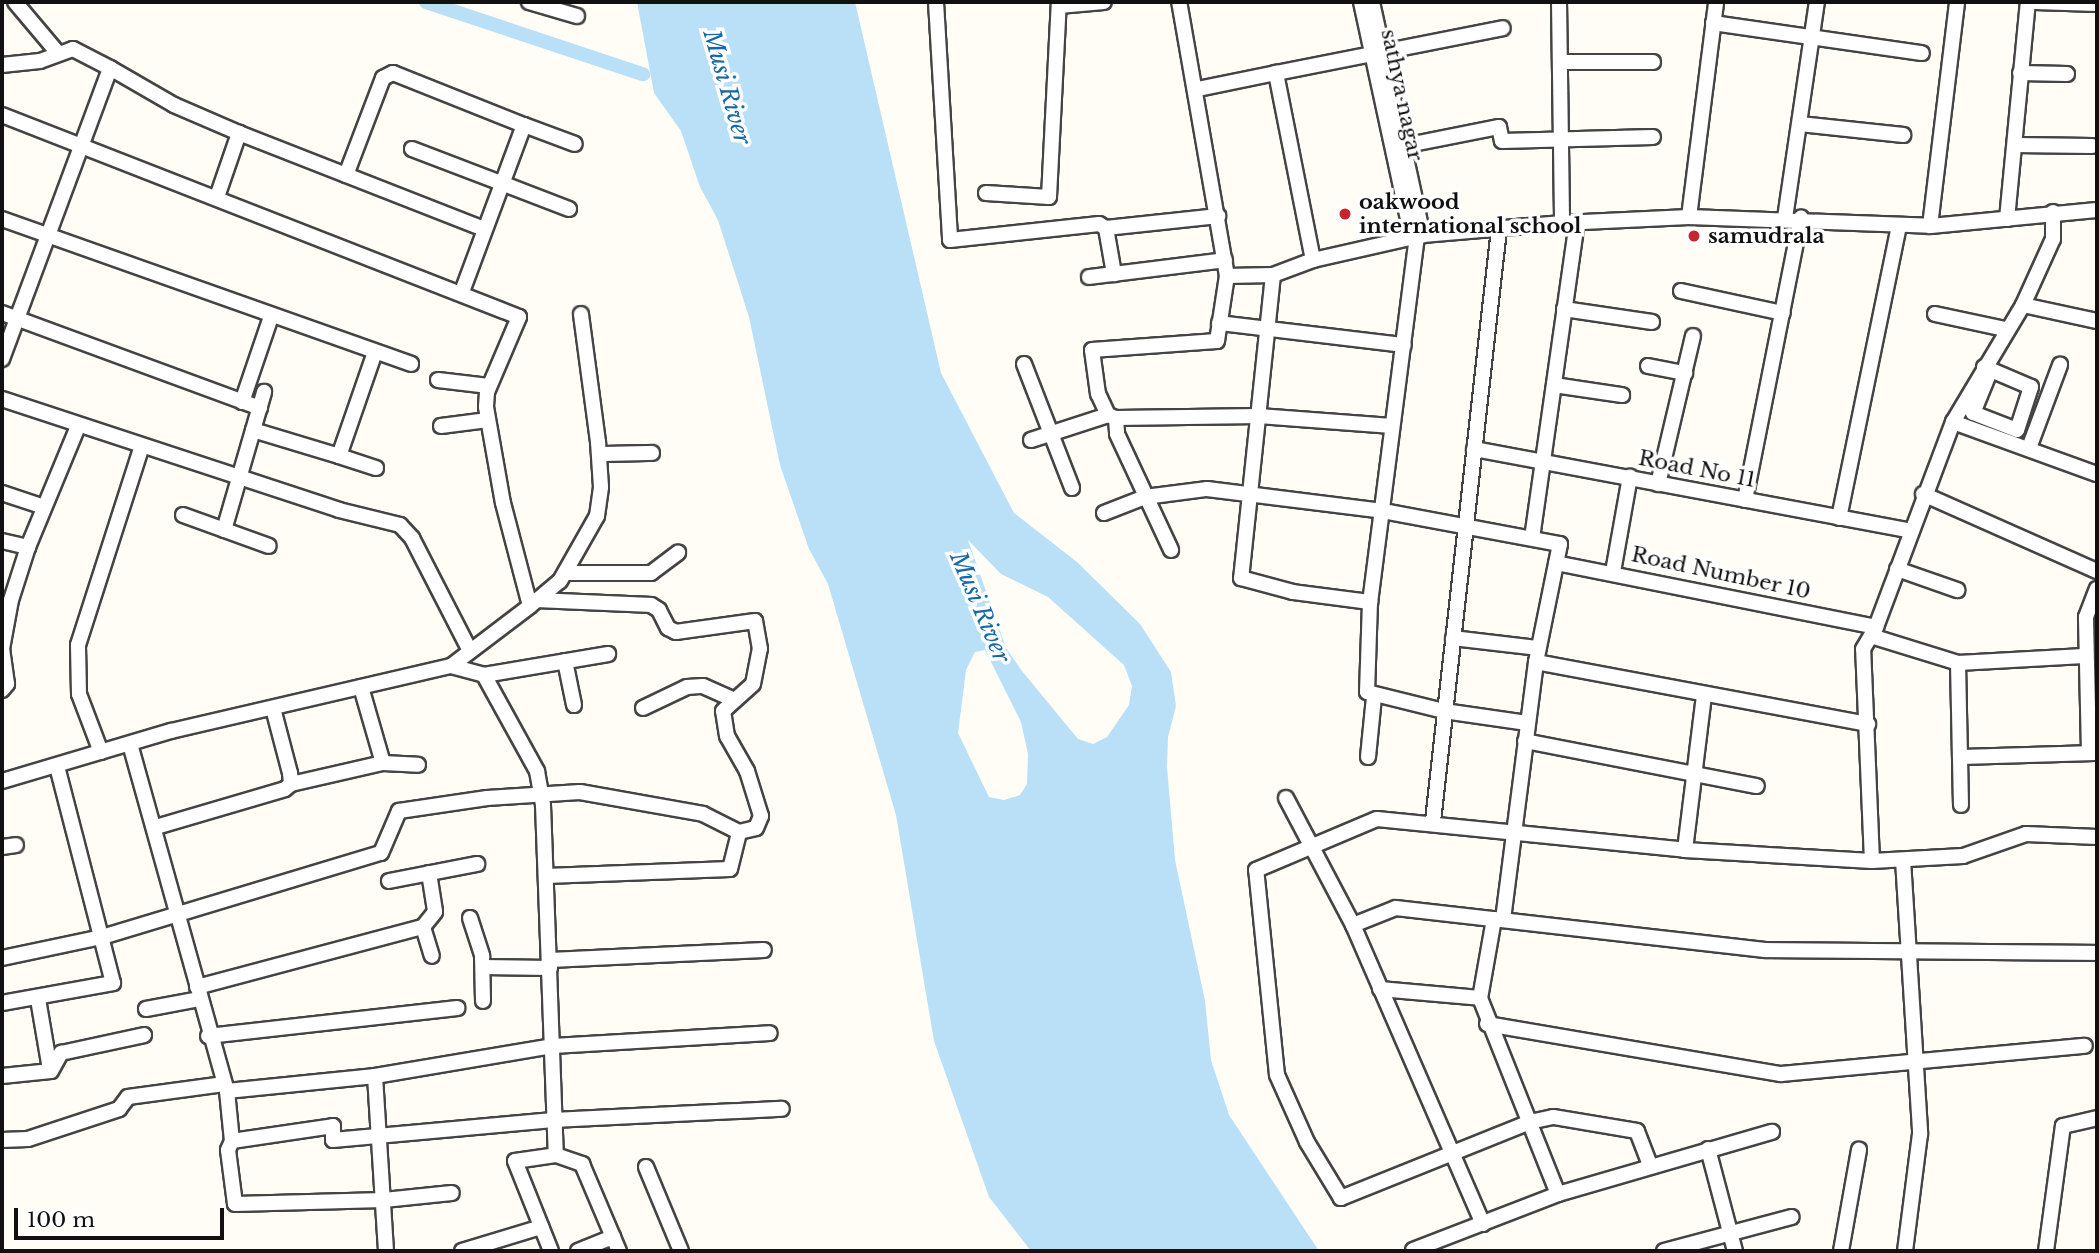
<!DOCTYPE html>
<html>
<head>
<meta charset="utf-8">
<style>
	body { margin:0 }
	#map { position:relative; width:2099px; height:1253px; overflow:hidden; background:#fffdf5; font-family:"Libre Baskerville",serif }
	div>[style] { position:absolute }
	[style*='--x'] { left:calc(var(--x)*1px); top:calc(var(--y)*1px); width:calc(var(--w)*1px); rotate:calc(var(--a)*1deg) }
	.water>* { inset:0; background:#b9e0f7 }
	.canal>* { height:14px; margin:-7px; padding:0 7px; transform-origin:7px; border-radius:7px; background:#b9e0f7 }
	.roads { filter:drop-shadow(2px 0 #444) drop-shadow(-2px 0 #444) drop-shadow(0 2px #444) drop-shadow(0 -2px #444) }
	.street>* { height:14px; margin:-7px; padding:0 7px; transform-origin:7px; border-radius:7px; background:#fff }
	.dots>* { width:19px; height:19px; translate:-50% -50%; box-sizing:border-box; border:4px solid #fff; border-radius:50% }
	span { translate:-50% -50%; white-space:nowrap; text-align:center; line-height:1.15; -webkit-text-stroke:7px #fff; paint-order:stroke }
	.street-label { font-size:21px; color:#111 }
	.poi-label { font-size:21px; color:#111; font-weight:700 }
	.left { translate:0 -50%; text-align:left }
	.water-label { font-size:23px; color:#1768a6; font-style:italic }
	.frame { position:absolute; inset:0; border:4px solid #111; pointer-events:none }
	.scale { position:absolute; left:14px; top:1208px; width:210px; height:32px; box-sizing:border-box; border:4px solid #111; border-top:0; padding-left:9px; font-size:21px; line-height:24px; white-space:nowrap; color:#111; -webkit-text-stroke:5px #fff; paint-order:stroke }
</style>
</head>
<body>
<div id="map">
	<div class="water">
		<i style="clip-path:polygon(evenodd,637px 2px,855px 2px,941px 373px,1014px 513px,1077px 562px,1140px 624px,1171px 672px,1176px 706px,1168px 737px,1167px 767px,1175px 860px,1205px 1001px,1211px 1060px,1229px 1115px,1319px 1251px,1031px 1251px,989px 1197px,934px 1041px,896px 815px,828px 584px,809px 549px,780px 465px,749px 317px,718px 220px,700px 187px,681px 131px,654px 93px,637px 2px,968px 540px,1001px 574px,1048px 597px,1124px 665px,1132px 686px,1129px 705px,1107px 737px,1093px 744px,1078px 739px,1022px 671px,1006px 648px,968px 540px,637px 2px,985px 650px,1021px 722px,1028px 754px,1027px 784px,1020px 795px,1004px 800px,989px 797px,958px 733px,966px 670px,975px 652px,985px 650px)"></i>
	</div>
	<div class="canal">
		<i style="--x:426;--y:2;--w:229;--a:18.4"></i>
	</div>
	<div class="roads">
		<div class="street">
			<i style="--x:15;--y:2;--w:67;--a:49.9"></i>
			<i style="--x:529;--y:2;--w:50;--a:16.3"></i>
			<i style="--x:936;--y:2;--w:238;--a:86.6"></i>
			<i style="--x:950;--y:240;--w:150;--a:-6.1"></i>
			<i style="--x:1099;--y:224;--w:8;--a:30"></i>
			<i style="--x:1106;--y:228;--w:47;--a:80.1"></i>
			<i style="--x:1361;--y:2;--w:240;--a:77.8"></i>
			<i style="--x:1372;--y:2;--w:239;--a:77.7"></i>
			<i style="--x:1559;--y:2;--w:221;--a:89.2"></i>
			<i style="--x:2035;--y:2;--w:62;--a:1.8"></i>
			<i style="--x:1059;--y:6;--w:45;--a:-5.1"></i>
			<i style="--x:1713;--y:23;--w:211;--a:8.2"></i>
			<i style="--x:1562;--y:62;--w:91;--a:0"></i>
			<i style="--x:2;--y:65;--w:38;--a:-6"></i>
			<i style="--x:40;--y:61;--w:35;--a:-20"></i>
			<i style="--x:73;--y:49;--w:42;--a:27.2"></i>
			<i style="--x:2020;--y:73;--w:47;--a:1.2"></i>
			<i style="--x:1198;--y:89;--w:80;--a:-11.6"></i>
			<i style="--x:2;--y:115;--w:555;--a:21.34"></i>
			<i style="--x:519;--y:317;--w:82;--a:113.1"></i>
			<i style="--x:487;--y:392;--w:15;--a:94"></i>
			<i style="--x:486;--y:407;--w:97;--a:80"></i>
			<i style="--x:503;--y:503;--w:106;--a:75.3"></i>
			<i style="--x:1800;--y:124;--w:104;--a:6.1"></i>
			<i style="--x:524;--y:125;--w:54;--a:20.4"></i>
			<i style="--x:2015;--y:145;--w:77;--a:0.7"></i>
			<i style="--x:1403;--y:146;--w:98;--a:-11.2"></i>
			<i style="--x:1499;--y:127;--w:14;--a:78"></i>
			<i style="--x:1502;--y:141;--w:151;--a:-1.5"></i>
			<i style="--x:412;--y:149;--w:168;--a:20.9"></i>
			<i style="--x:346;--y:175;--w:104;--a:-69.1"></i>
			<i style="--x:383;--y:78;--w:11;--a:-27"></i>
			<i style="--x:393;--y:73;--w:141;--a:21.7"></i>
			<i style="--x:524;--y:125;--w:180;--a:110.4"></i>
			<i style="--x:986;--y:193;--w:63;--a:3.6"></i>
			<i style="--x:1049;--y:197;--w:195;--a:-87.1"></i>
			<i style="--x:217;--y:197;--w:68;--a:-71"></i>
			<i style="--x:1689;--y:217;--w:217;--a:-82.8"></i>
			<i style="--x:1785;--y:218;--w:218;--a:-81.6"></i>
			<i style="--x:2;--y:219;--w:434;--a:19.5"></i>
			<i style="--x:2007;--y:219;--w:218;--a:-84.5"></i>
			<i style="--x:1930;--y:226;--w:226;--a:-83.1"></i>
			<i style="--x:1106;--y:228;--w:113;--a:-6.1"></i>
			<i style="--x:1417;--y:236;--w:369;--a:97.3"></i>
			<i style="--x:1370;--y:602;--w:90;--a:91.9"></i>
			<i style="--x:1367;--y:692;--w:79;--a:13.9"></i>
			<i style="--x:1444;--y:711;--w:84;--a:8.2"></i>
			<i style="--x:1313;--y:260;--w:191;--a:-101.2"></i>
			<i style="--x:1276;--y:73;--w:231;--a:-11.2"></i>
			<i style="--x:1273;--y:275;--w:305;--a:96"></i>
			<i style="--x:1241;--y:578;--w:54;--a:15.1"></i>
			<i style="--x:1293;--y:592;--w:78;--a:7.4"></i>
			<i style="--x:1227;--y:276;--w:46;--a:-1.2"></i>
			<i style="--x:1273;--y:275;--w:43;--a:-20.6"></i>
			<i style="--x:1313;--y:260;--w:113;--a:-12.8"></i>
			<i style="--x:1423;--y:235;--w:140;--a:-4.9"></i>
			<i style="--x:1562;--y:223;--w:127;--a:-2.7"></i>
			<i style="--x:1689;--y:217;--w:241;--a:2.1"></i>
			<i style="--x:1930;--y:226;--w:168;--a:-5.5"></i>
			<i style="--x:1089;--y:277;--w:137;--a:-7.1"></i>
			<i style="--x:1681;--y:291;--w:104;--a:12.2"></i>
			<i style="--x:2023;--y:305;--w:76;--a:12.2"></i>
			<i style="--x:1564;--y:309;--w:89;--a:8.4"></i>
			<i style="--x:2;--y:313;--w:275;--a:20.2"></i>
			<i style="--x:1935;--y:314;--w:72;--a:12.1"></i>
			<i style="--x:1219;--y:323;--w:186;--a:6.8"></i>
			<i style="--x:375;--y:352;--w:110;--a:109.1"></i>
			<i style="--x:339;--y:456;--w:39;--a:18"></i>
			<i style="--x:2;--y:359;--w:310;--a:-69.6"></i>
			<i style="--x:110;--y:68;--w:74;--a:30"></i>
			<i style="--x:174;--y:105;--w:71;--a:23.3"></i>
			<i style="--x:239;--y:133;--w:263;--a:21.4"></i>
			<i style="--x:1024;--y:364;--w:133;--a:68.8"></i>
			<i style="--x:1648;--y:366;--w:38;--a:11"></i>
			<i style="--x:1984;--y:367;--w:51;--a:23.1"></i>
			<i style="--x:2031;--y:387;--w:45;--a:108"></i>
			<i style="--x:2017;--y:430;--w:47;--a:-158.9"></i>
			<i style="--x:1973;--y:413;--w:42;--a:-67.7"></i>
			<i style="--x:438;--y:380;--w:51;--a:6.7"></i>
			<i style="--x:1554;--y:385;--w:69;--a:8.4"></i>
			<i style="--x:2;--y:399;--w:355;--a:18.2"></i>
			<i style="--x:339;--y:510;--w:63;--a:13.8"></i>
			<i style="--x:400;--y:525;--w:18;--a:47"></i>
			<i style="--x:412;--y:538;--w:127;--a:62.8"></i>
			<i style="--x:242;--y:402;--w:90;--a:-71.2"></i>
			<i style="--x:1108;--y:415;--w:23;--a:-115"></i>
			<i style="--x:1098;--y:394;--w:44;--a:-97.8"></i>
			<i style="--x:1092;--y:350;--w:125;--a:-4.1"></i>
			<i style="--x:1217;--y:341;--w:66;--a:-81.3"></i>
			<i style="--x:1227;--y:276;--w:278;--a:-99.9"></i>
			<i style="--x:1116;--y:418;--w:16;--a:86"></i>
			<i style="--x:1117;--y:434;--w:128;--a:65"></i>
			<i style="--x:1953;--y:422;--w:153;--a:19.9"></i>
			<i style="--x:441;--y:426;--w:47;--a:-7.3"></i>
			<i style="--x:253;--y:430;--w:90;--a:16.8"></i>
			<i style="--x:1031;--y:440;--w:81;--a:-18"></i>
			<i style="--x:1108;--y:415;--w:9;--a:21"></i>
			<i style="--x:1116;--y:418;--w:143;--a:-0.8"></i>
			<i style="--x:1259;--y:416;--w:133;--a:4.3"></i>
			<i style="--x:2029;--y:448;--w:89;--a:-69.5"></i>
			<i style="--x:1474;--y:449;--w:445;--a:10.6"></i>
			<i style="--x:599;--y:454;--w:53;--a:-1.1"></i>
			<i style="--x:1658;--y:484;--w:152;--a:-76.7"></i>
			<i style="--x:2;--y:493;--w:44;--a:18.4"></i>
			<i style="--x:1923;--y:494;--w:190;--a:23.9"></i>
			<i style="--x:1745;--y:500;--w:288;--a:-78.8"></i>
			<i style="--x:1104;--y:513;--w:44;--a:-21.3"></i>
			<i style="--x:1145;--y:497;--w:63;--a:-7.4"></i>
			<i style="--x:1207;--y:489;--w:177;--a:7.1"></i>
			<i style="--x:1383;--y:511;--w:180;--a:10.6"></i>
			<i style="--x:1560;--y:544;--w:120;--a:101.5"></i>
			<i style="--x:1536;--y:662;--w:260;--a:97.3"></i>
			<i style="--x:183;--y:515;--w:91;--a:19.8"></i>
			<i style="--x:1839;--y:518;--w:298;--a:-78.4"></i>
			<i style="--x:224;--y:530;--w:144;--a:-73.8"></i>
			<i style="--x:1532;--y:538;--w:318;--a:-81.9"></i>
			<i style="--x:2;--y:541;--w:27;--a:13"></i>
			<i style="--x:1556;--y:563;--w:326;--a:11.3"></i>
			<i style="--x:1897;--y:569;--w:64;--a:19.3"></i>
			<i style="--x:1613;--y:572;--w:97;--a:-79.9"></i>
			<i style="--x:566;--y:573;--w:85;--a:0"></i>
			<i style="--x:651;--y:573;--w:34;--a:-37"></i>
			<i style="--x:1871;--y:636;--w:91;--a:17.2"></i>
			<i style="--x:1958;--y:663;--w:126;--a:-3.2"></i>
			<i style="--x:1453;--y:638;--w:86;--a:6.7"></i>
			<i style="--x:2;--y:649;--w:50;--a:-79.6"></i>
			<i style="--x:11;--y:600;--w:56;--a:-72.2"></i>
			<i style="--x:28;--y:547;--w:131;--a:-67.5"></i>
			<i style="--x:565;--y:661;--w:45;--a:78.4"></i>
			<i style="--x:1536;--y:662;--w:338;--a:10.6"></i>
			<i style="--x:1958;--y:663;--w:142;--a:88.8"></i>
			<i style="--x:451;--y:666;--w:34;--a:15"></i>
			<i style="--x:484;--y:675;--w:110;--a:61.1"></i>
			<i style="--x:537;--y:771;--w:35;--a:80"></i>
			<i style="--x:543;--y:805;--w:350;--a:87.9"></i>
			<i style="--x:556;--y:1155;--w:28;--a:19"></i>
			<i style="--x:582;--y:1164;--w:95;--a:67"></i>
			<i style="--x:484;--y:675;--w:126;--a:-9.6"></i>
			<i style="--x:361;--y:687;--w:79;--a:73.9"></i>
			<i style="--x:2;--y:690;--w:8;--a:-50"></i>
			<i style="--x:7;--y:684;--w:35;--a:-98"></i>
			<i style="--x:643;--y:708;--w:49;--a:-25.5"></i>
			<i style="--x:687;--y:687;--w:16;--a:-4"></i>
			<i style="--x:703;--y:686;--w:32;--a:24"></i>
			<i style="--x:1525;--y:741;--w:236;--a:11"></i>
			<i style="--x:130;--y:744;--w:360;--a:74.4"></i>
			<i style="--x:227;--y:1091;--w:50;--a:84.3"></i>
			<i style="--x:232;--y:1141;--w:102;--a:-8.4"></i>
			<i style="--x:333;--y:1126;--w:14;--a:90"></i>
			<i style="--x:333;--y:1140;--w:221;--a:-5.2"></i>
			<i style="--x:553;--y:1120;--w:229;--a:-2.8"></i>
			<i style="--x:101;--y:752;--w:62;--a:-110.8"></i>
			<i style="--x:79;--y:694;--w:49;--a:-91.2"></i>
			<i style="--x:78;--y:645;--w:209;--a:-72.2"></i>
			<i style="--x:2089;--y:752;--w:135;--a:-91.3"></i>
			<i style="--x:2086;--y:617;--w:30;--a:-69"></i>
			<i style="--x:1368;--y:757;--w:60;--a:-84.3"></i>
			<i style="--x:1960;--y:757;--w:136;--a:-1.7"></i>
			<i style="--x:2;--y:781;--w:176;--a:-16.5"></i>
			<i style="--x:171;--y:731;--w:287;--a:-13.1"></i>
			<i style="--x:451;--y:666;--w:99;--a:-37.2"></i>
			<i style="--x:530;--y:606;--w:39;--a:-40"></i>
			<i style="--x:560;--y:581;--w:75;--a:-60.4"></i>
			<i style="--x:597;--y:516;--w:29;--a:-82"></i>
			<i style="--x:601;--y:487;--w:45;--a:-93.8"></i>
			<i style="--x:598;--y:442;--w:129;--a:-97.6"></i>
			<i style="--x:291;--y:784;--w:94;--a:-12.9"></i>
			<i style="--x:383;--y:763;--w:35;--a:3"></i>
			<i style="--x:1286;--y:798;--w:144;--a:62.2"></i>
			<i style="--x:1353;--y:925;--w:326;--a:66.5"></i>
			<i style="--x:1433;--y:821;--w:596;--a:-83.64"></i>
			<i style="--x:156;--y:827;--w:134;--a:-16.4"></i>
			<i style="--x:285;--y:789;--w:8;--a:-40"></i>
			<i style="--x:291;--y:784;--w:11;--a:-95"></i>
			<i style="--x:290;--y:773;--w:67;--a:-104.7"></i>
			<i style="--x:2;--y:847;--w:14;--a:-8"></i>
			<i style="--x:1685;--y:850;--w:156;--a:-83"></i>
			<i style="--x:1903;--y:860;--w:275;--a:86.4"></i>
			<i style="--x:1920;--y:1134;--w:118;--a:97.3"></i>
			<i style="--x:1872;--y:861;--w:212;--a:-92.4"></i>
			<i style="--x:1863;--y:649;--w:26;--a:-59"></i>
			<i style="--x:1876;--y:627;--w:219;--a:-69.4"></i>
			<i style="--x:1953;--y:422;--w:136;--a:-59.1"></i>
			<i style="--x:2023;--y:305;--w:72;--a:-65.6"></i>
			<i style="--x:2053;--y:239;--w:27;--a:-90"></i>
			<i style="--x:429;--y:873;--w:39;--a:81"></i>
			<i style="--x:435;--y:912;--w:19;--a:129"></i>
			<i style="--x:423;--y:927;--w:30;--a:73"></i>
			<i style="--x:546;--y:876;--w:184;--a:-2.2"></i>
			<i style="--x:730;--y:869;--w:38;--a:-76"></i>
			<i style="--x:389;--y:881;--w:90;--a:-10.9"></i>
			<i style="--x:470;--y:918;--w:40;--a:72"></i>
			<i style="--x:482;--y:956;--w:45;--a:88.7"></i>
			<i style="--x:1494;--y:919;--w:80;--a:100"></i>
			<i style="--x:1480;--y:998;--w:211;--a:68.3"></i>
			<i style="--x:1353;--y:925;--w:46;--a:-21.6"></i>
			<i style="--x:1396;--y:908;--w:371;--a:6.5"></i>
			<i style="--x:1765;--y:950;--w:332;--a:0.5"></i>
			<i style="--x:2;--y:958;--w:102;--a:-11.9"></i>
			<i style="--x:102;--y:937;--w:291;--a:-16.8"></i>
			<i style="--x:381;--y:853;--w:46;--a:-66.8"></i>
			<i style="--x:399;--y:811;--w:89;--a:-8.4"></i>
			<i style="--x:487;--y:798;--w:93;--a:-3.7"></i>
			<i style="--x:580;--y:792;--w:125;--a:10.1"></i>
			<i style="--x:703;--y:814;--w:40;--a:26.6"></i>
			<i style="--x:739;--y:832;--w:17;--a:-13"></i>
			<i style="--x:756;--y:828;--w:13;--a:-67"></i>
			<i style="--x:761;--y:816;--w:47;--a:-107.3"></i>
			<i style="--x:747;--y:771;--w:40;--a:-119.7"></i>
			<i style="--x:727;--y:736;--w:25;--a:-99"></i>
			<i style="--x:723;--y:711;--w:40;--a:-42"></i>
			<i style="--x:753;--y:684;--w:36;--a:-79"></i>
			<i style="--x:760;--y:649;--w:28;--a:-100"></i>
			<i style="--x:755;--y:621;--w:80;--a:172.1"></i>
			<i style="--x:676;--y:632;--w:9;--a:-153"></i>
			<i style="--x:668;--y:628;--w:20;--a:-117"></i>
			<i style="--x:659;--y:610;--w:9;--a:-148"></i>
			<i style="--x:651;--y:605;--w:114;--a:-177.5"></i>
			<i style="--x:550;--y:960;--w:214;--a:-2.7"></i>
			<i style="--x:483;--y:967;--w:67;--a:0.9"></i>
			<i style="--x:197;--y:987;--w:234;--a:-14.9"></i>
			<i style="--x:1380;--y:989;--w:100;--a:5.1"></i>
			<i style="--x:38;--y:999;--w:71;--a:80.3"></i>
			<i style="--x:2;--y:1003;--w:113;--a:-10.2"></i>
			<i style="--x:113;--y:983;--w:223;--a:-104.5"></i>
			<i style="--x:146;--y:1009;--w:55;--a:-10.5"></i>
			<i style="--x:1487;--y:1024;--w:298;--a:9.7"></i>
			<i style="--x:1781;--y:1074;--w:305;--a:-5.3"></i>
			<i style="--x:208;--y:1036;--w:251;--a:-6.4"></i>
			<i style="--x:2;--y:1076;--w:49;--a:-5.8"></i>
			<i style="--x:51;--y:1071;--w:21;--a:-61"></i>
			<i style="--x:61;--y:1053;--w:85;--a:-12.2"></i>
			<i style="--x:227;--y:1091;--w:149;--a:-5.8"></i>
			<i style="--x:2;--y:1140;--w:26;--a:-2"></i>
			<i style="--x:28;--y:1139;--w:96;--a:-18.2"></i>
			<i style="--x:119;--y:1109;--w:15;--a:-53"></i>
			<i style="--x:128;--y:1097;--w:97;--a:-7.7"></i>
			<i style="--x:232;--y:1141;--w:10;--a:114"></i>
			<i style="--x:228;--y:1150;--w:54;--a:82.6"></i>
			<i style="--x:235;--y:1204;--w:149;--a:-1.5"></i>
			<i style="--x:384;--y:1200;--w:68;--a:-5.9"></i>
			<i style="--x:1708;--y:1149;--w:106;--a:75.2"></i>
			<i style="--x:1650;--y:1165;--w:36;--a:-111"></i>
			<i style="--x:1637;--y:1131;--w:85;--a:-170.5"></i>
			<i style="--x:1553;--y:1117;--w:24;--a:168"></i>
			<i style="--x:1530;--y:1122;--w:204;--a:158.1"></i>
			<i style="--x:1341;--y:1198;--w:66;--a:-121.3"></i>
			<i style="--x:1307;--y:1142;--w:73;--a:-114.1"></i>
			<i style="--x:1277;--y:1075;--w:206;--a:-95.8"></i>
			<i style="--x:1256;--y:870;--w:131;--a:-22.9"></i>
			<i style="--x:1377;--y:819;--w:310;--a:5.7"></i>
			<i style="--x:1685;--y:850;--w:187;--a:3.4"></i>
			<i style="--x:1872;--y:861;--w:91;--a:-3.1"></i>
			<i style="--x:1963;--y:856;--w:67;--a:-19.2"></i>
			<i style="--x:2026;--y:834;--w:71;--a:2.4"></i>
			<i style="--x:646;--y:1167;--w:91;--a:67.4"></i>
			<i style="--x:1413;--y:1250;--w:155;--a:-21.1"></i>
			<i style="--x:1558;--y:1194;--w:223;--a:-16.2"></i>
			<i style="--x:386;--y:1251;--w:175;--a:-93.6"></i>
			<i style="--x:375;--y:1076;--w:181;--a:-9.6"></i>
			<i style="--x:553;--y:1046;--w:217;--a:-3.4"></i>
			<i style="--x:462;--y:1251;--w:83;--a:-16.9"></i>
			<i style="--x:551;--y:1251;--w:97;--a:-111.8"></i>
			<i style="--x:515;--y:1161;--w:41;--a:-8.3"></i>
			<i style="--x:578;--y:1251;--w:38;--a:-22"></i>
			<i style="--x:1664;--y:1251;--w:132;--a:-14.9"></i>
			<i style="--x:1841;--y:1251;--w:103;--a:-79.9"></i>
			<i style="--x:2046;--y:1251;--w:126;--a:-82.3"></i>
			<i style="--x:2063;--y:1126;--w:35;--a:-13"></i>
		</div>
	</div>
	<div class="dots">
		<i style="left:1345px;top:214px;background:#c4262e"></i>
		<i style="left:1694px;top:236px;background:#c4262e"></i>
	</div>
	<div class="street-label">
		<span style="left:1402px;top:95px;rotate:78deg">sathya nagar</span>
		<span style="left:1697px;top:469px;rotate:11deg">Road No 11</span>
		<span style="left:1721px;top:573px;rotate:12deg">Road Number 10</span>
	</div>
	<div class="poi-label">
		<span class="left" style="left:1359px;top:214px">oakwood<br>international school</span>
		<span class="left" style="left:1708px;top:236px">samudrala</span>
	</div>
	<div class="water-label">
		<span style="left:727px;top:87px;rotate:74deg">Musi River</span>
		<span style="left:980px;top:607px;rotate:67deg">Musi River</span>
	</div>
	<div class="frame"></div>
	<div class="scale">100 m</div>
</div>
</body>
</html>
